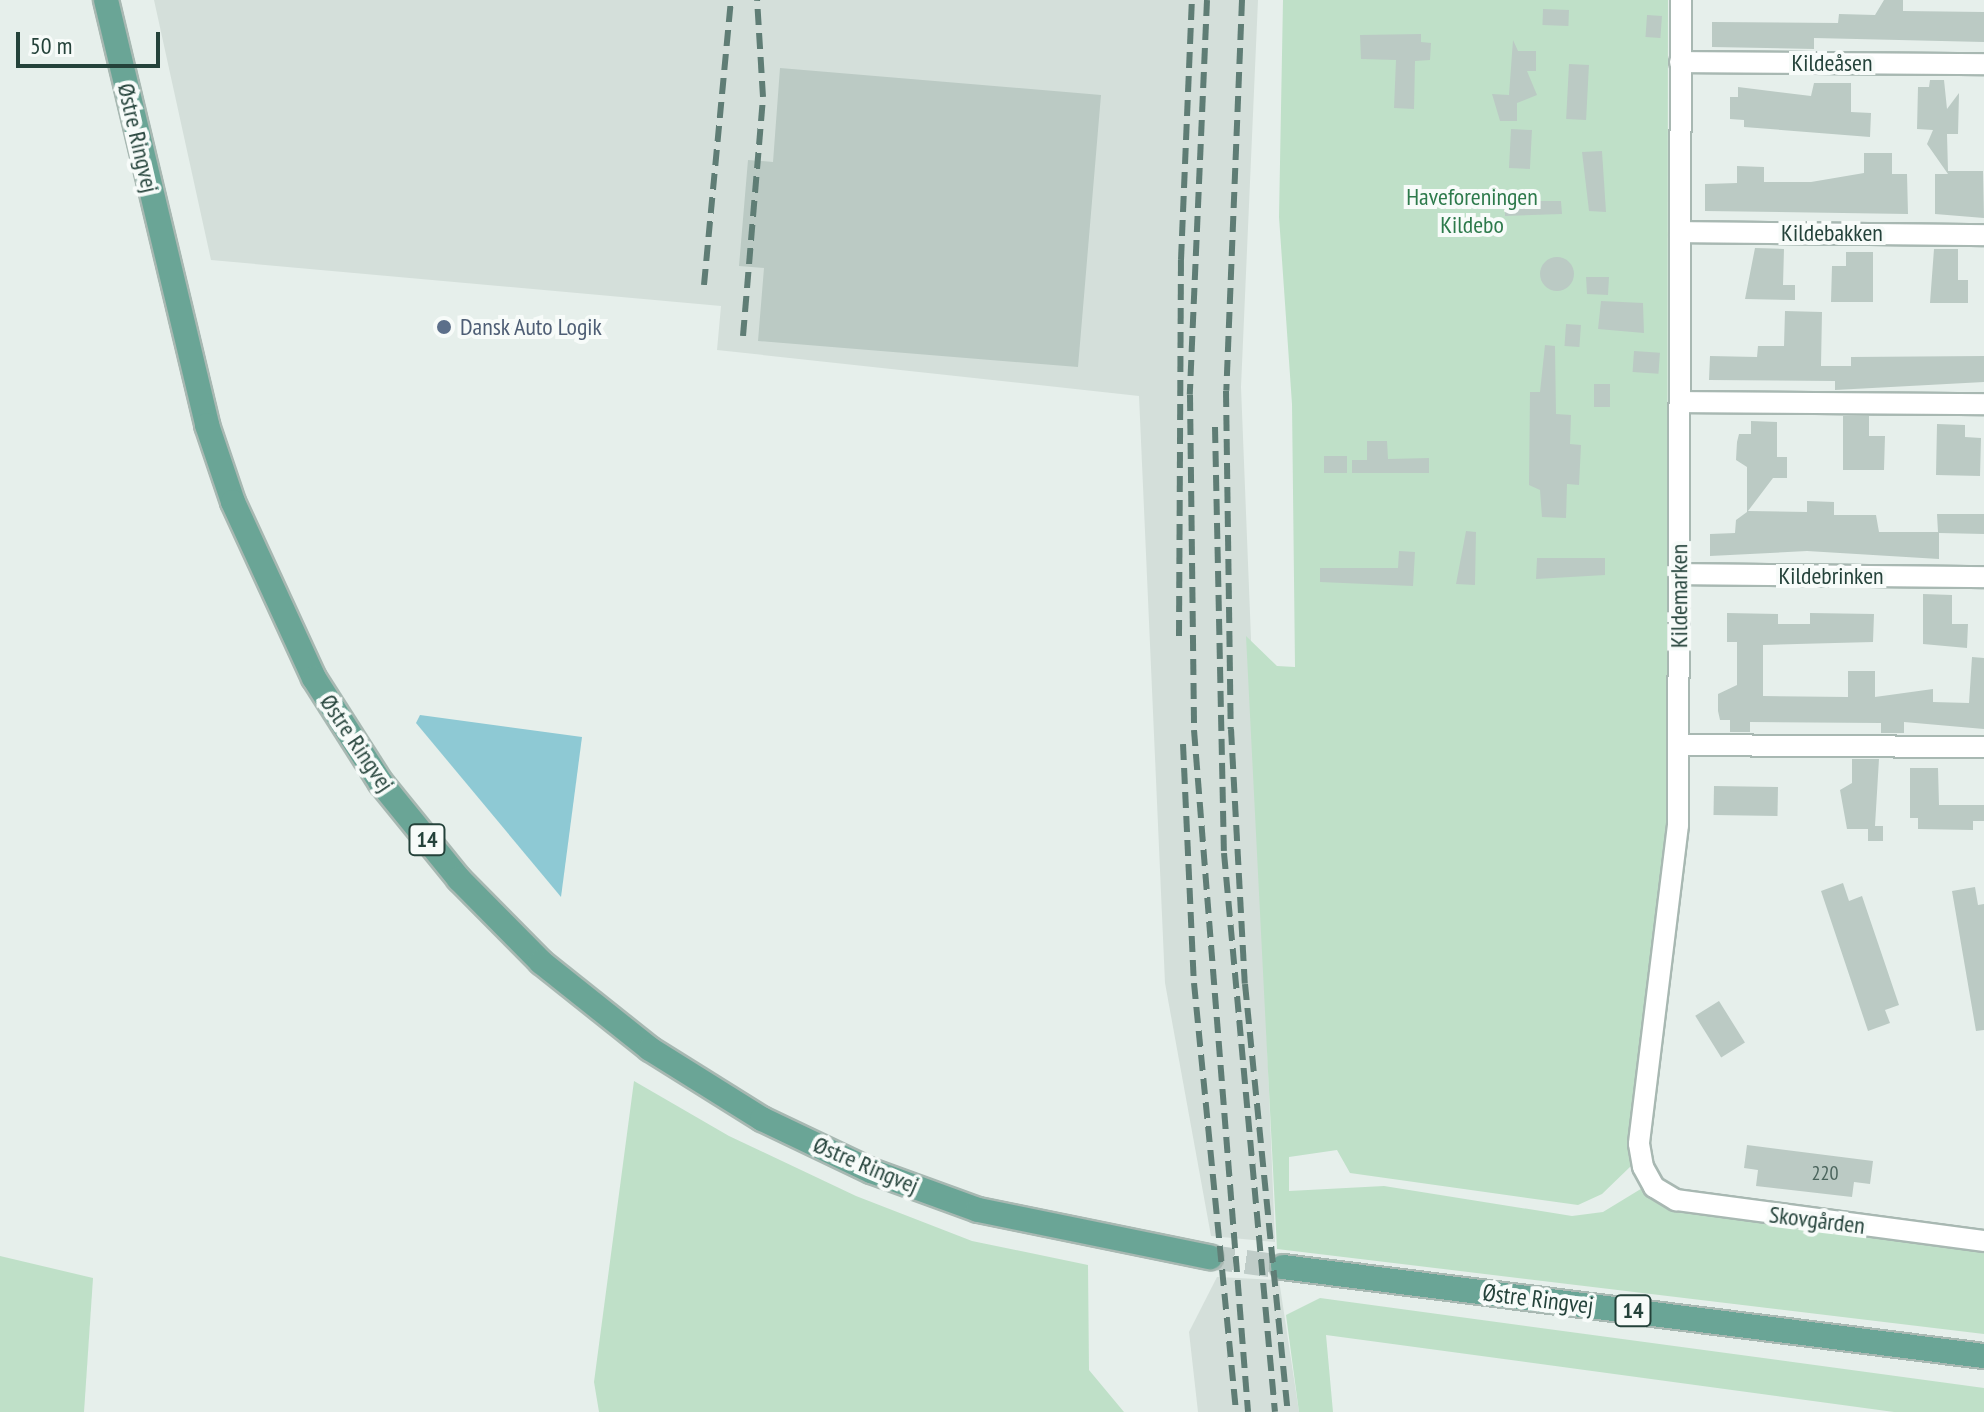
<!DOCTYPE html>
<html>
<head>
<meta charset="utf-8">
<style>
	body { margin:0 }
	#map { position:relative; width:1984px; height:1412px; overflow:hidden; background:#e6efeb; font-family:"PT Sans Narrow",sans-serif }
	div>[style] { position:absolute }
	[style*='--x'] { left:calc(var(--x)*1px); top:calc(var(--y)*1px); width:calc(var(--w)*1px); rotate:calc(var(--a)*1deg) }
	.built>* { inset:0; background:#d4dfda }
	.green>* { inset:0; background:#bfe0c8 }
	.water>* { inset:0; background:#8ec9d4 }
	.building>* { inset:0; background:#bbcac4; transform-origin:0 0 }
	.round { border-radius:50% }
	.major-tunnel>* { height:24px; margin-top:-12px; transform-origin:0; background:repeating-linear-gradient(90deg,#bfccc8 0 24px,transparent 0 36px) }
	.roads { filter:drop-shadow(2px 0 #a8b8b2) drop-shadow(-2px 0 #a8b8b2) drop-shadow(0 2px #a8b8b2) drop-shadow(0 -2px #a8b8b2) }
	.minor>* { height:20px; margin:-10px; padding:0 10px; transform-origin:10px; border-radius:10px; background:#fff }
	.major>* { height:24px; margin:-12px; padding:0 12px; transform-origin:12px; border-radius:12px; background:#6aa596 }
	.rail>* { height:6px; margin-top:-3px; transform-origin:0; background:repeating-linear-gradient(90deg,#5f7d75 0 16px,transparent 0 24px) }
	.dots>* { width:22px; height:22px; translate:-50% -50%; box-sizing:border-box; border:4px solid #f7fbf9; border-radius:50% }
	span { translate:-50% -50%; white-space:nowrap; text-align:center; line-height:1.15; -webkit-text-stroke:8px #f7fbf9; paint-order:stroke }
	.number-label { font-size:20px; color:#4a645c }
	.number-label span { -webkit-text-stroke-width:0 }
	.shield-label span { padding:2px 6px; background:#f7fbf9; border:2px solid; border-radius:6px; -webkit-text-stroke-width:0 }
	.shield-label { font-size:22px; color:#24423a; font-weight:700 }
	.street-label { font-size:24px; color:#24423a }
	.park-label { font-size:24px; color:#2d7a4b }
	.service-label { font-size:24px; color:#4e5e75 }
	.left { translate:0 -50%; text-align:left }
	.scale { position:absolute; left:16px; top:32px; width:144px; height:36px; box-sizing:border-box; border:4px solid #24423a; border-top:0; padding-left:10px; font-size:24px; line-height:28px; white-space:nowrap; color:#24423a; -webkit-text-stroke:6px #f7fbf9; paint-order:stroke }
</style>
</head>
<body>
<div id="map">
	<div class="built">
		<i style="clip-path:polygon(154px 0,1258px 0,1241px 387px,1275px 1242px,1211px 1236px,1165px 983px,1139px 396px,717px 350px,721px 306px,211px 260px)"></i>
		<i style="clip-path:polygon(1217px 1277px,1279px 1280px,1299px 1412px,1198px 1412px,1189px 1332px)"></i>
	</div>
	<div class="green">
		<i style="clip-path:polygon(1283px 0,1668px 0,1667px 831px,1631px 1166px,1602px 1194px,1578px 1205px,1350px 1173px,1337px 1150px,1289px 1157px,1289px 1191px,1384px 1186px,1572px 1216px,1603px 1212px,1644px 1187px,1681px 1212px,1984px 1250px,1984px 1334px,1277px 1249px,1246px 636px,1277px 666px,1295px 667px,1292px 404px,1279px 217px)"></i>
		<i style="clip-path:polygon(634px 1081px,729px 1136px,856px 1196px,972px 1241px,1088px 1265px,1089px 1370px,1124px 1412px,599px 1412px,594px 1382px)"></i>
		<i style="clip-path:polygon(0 1256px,93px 1278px,84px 1412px,0 1412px)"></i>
		<i style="clip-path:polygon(1320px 1298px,1984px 1388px,1984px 1412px,1894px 1412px,1326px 1335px,1333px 1412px,1299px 1412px,1286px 1315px)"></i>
	</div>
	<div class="water">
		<i style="clip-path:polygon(420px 715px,582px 737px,561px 897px,416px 723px)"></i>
	</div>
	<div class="building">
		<i style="clip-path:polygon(1884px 0,1903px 0,1903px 11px,1984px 12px,1984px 42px,1814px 38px,1814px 49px,1712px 47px,1712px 22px,1838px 23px,1839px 14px,1875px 15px)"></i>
		<i style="left:1543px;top:9px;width:26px;height:16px;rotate:2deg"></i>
		<i style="left:1647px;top:15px;width:15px;height:22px;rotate:4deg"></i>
		<i style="clip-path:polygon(1421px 34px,1421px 42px,1431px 43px,1430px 60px,1415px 61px,1414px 109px,1394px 108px,1396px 60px,1361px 59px,1360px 35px)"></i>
		<i style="clip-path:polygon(1513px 40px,1518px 51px,1536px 51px,1536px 71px,1527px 71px,1537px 95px,1517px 103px,1517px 121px,1500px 121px,1492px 94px,1509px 95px)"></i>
		<i style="left:1569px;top:64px;width:20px;height:55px;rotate:3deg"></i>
		<i style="clip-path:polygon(780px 68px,1101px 95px,1078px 367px,758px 341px,764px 268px,739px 266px,748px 160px,773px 162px)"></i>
		<i style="clip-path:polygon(1930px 80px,1944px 80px,1947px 109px,1959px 93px,1958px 134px,1947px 134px,1948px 171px,1983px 171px,1984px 218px,1935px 214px,1935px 174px,1948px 174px,1927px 144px,1933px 130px,1917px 129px,1918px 87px,1929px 87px)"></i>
		<i style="clip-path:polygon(1814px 83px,1851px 83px,1851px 112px,1871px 113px,1870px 137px,1744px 127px,1744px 120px,1730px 119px,1730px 97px,1738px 97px,1738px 87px,1811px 96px)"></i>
		<i style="left:1511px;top:129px;width:21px;height:39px;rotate:3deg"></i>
		<i style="clip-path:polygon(1602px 151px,1606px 212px,1589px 211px,1582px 152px)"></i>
		<i style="clip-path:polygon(1864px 153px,1892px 153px,1892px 174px,1907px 174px,1908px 214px,1705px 211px,1705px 184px,1737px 183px,1737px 166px,1764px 167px,1764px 182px,1811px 182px,1864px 173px)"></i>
		<i style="clip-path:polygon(1505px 201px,1561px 201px,1562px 214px,1505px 216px)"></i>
		<i style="clip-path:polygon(1755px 248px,1784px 249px,1783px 285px,1795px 285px,1795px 300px,1745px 299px)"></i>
		<i style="clip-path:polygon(1934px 249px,1958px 249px,1958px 280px,1968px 280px,1968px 303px,1930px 303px)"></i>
		<i style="clip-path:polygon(1846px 252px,1873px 252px,1873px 302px,1831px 302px,1832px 266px,1846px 266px)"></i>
		<i class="round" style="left:1540px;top:257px;width:34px;height:34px"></i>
		<i style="clip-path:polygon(1586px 277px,1609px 277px,1608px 295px,1587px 294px)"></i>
		<i style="clip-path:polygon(1601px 301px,1643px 303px,1644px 333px,1598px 329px)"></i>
		<i style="clip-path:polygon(1785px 311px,1822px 312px,1821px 366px,1851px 366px,1851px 357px,1984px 356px,1984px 382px,1835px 390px,1835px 381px,1709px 380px,1710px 356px,1757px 357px,1758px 346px,1784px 346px)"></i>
		<i style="left:1566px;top:324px;width:15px;height:22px;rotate:4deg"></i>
		<i style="clip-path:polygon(1545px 345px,1555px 346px,1556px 414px,1571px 415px,1570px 444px,1581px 445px,1579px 485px,1567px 484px,1566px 518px,1542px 517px,1540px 490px,1529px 485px,1530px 392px,1540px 392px)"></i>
		<i style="left:1634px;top:351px;width:26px;height:21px;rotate:4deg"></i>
		<i style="left:1594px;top:384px;width:16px;height:23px"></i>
		<i style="clip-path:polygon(1843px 416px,1869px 416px,1869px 436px,1885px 436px,1884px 470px,1843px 470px)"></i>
		<i style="clip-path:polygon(1751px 421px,1777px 422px,1777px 457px,1787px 457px,1787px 478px,1773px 478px,1748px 511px,1807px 512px,1807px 501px,1834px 502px,1834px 515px,1876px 515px,1879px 532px,1938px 532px,1937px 514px,1984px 514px,1984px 534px,1939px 533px,1939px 559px,1807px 551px,1710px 556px,1710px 534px,1735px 533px,1736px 520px,1747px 512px,1747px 467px,1736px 460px,1737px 442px,1739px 434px,1751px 434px)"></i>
		<i style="clip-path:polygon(1937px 424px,1965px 425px,1965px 437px,1981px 438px,1980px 476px,1936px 475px)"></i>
		<i style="clip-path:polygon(1367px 441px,1387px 441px,1388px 459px,1429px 458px,1429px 473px,1352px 473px,1352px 460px,1367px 460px)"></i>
		<i style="left:1324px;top:456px;width:23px;height:17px"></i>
		<i style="clip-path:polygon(1466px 531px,1476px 532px,1475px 585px,1456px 584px)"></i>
		<i style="clip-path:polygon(1399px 551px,1415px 552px,1413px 586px,1320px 582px,1320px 568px,1398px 568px)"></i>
		<i style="clip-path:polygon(1537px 558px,1605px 558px,1605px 575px,1536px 579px)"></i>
		<i style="clip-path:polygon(1923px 594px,1952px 595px,1952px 624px,1968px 624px,1967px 648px,1923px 644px)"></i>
		<i style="clip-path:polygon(1727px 613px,1778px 614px,1778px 624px,1810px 624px,1810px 613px,1874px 614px,1873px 642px,1763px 645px,1763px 696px,1848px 697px,1848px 671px,1875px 671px,1875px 697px,1933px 689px,1933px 702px,1969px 703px,1972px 657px,1984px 658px,1984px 729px,1904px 722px,1904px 733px,1881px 733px,1881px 723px,1750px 722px,1750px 732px,1730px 732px,1730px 720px,1720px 720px,1718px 711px,1718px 694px,1737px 685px,1737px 642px,1727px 642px)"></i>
		<i style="clip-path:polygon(1852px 759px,1879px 759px,1875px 826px,1883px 826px,1883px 841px,1868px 841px,1868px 829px,1847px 829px,1840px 790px,1852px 783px)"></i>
		<i style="clip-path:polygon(1910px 768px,1938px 768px,1939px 805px,1984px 805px,1984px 821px,1973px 821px,1973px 830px,1918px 829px,1918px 818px,1910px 818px)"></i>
		<i style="left:1714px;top:786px;width:64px;height:29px;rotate:1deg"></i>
		<i style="clip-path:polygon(1843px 883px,1849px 901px,1862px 896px,1899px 1005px,1885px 1010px,1890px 1023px,1868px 1031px,1821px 891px)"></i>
		<i style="clip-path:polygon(1975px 887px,1978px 905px,1984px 904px,1984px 1030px,1976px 1031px,1952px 891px)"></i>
		<i style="left:1719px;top:1001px;width:49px;height:28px;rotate:58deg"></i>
		<i style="clip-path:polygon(1747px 1145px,1873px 1161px,1870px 1184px,1854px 1182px,1852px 1197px,1756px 1186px,1758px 1170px,1744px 1168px)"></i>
	</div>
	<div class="major-tunnel">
		<i style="--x:1210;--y:1257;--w:74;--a:7.8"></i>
	</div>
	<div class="roads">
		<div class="minor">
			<i style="--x:1681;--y:0;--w:825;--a:90.21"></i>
			<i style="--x:1678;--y:825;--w:321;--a:97"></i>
			<i style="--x:1639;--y:1144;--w:23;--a:80"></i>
			<i style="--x:1643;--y:1167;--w:23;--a:61"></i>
			<i style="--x:1654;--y:1187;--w:26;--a:31"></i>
			<i style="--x:1676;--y:1200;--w:311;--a:7.6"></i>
			<i style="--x:1680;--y:62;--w:304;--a:0.4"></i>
			<i style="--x:1680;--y:232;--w:304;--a:0.6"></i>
			<i style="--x:1680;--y:402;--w:304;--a:0.4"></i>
			<i style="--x:1679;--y:574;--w:305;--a:0.6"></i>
			<i style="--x:1679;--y:745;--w:305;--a:0.4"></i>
		</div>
		<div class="major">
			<i style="--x:106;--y:0;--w:437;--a:76.6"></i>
			<i style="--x:207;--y:425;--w:81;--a:71.3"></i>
			<i style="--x:233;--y:502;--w:194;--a:65.3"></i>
			<i style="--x:314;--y:678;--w:125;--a:57.5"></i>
			<i style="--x:381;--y:783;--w:124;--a:50.9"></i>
			<i style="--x:459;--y:879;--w:117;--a:45.3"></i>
			<i style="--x:541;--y:962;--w:139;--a:38.6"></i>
			<i style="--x:650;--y:1049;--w:132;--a:32"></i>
			<i style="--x:762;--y:1119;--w:121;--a:25.5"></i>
			<i style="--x:871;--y:1171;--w:114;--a:20"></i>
			<i style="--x:978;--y:1210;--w:237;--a:11.5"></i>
			<i style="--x:1283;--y:1267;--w:707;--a:7.24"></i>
		</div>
	</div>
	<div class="rail">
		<i style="--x:1207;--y:0;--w:395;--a:92.5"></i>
		<i style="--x:1190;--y:395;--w:335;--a:89.3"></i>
		<i style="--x:1194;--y:730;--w:684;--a:85.47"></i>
		<i style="--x:1242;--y:0;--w:391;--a:92.3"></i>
		<i style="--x:1226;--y:391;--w:338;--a:89.2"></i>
		<i style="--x:1231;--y:729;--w:255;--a:86.9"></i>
		<i style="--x:1245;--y:984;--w:430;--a:84.3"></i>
		<i style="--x:704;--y:285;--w:286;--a:-84.6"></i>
		<i style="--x:743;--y:336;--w:240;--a:-85.2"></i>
		<i style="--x:763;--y:97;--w:97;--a:-93.5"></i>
		<i style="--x:1215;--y:427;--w:426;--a:88.8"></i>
		<i style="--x:1224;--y:853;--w:561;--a:84.79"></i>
		<i style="--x:1179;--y:636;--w:376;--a:-89.7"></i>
		<i style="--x:1181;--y:260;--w:260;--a:-87.6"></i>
		<i style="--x:1183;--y:744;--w:239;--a:87.4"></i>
		<i style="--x:1194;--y:983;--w:431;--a:84.4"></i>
	</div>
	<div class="dots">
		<i style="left:444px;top:327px;background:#5c6f8a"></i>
	</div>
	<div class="number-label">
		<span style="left:1825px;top:1173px">220</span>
	</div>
	<div class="shield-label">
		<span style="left:427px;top:840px">14</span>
		<span style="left:1633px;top:1311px">14</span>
	</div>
	<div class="street-label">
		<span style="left:1832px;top:63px">Kildeåsen</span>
		<span style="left:138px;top:138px;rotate:77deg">Østre Ringvej</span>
		<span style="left:1832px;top:233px">Kildebakken</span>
		<span style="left:1831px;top:576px">Kildebrinken</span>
		<span style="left:1679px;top:596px;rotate:-90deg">Kildemarken</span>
		<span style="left:357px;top:743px;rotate:56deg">Østre Ringvej</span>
		<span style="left:866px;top:1165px;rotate:23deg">Østre Ringvej</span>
		<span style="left:1817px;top:1220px;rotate:7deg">Skovgården</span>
		<span style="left:1538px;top:1299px;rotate:7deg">Østre Ringvej</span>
	</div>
	<div class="park-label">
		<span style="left:1472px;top:211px">Haveforeningen<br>Kildebo</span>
	</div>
	<div class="service-label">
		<span class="left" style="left:460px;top:327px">Dansk Auto Logik</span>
	</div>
	<div class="scale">50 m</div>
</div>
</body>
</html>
